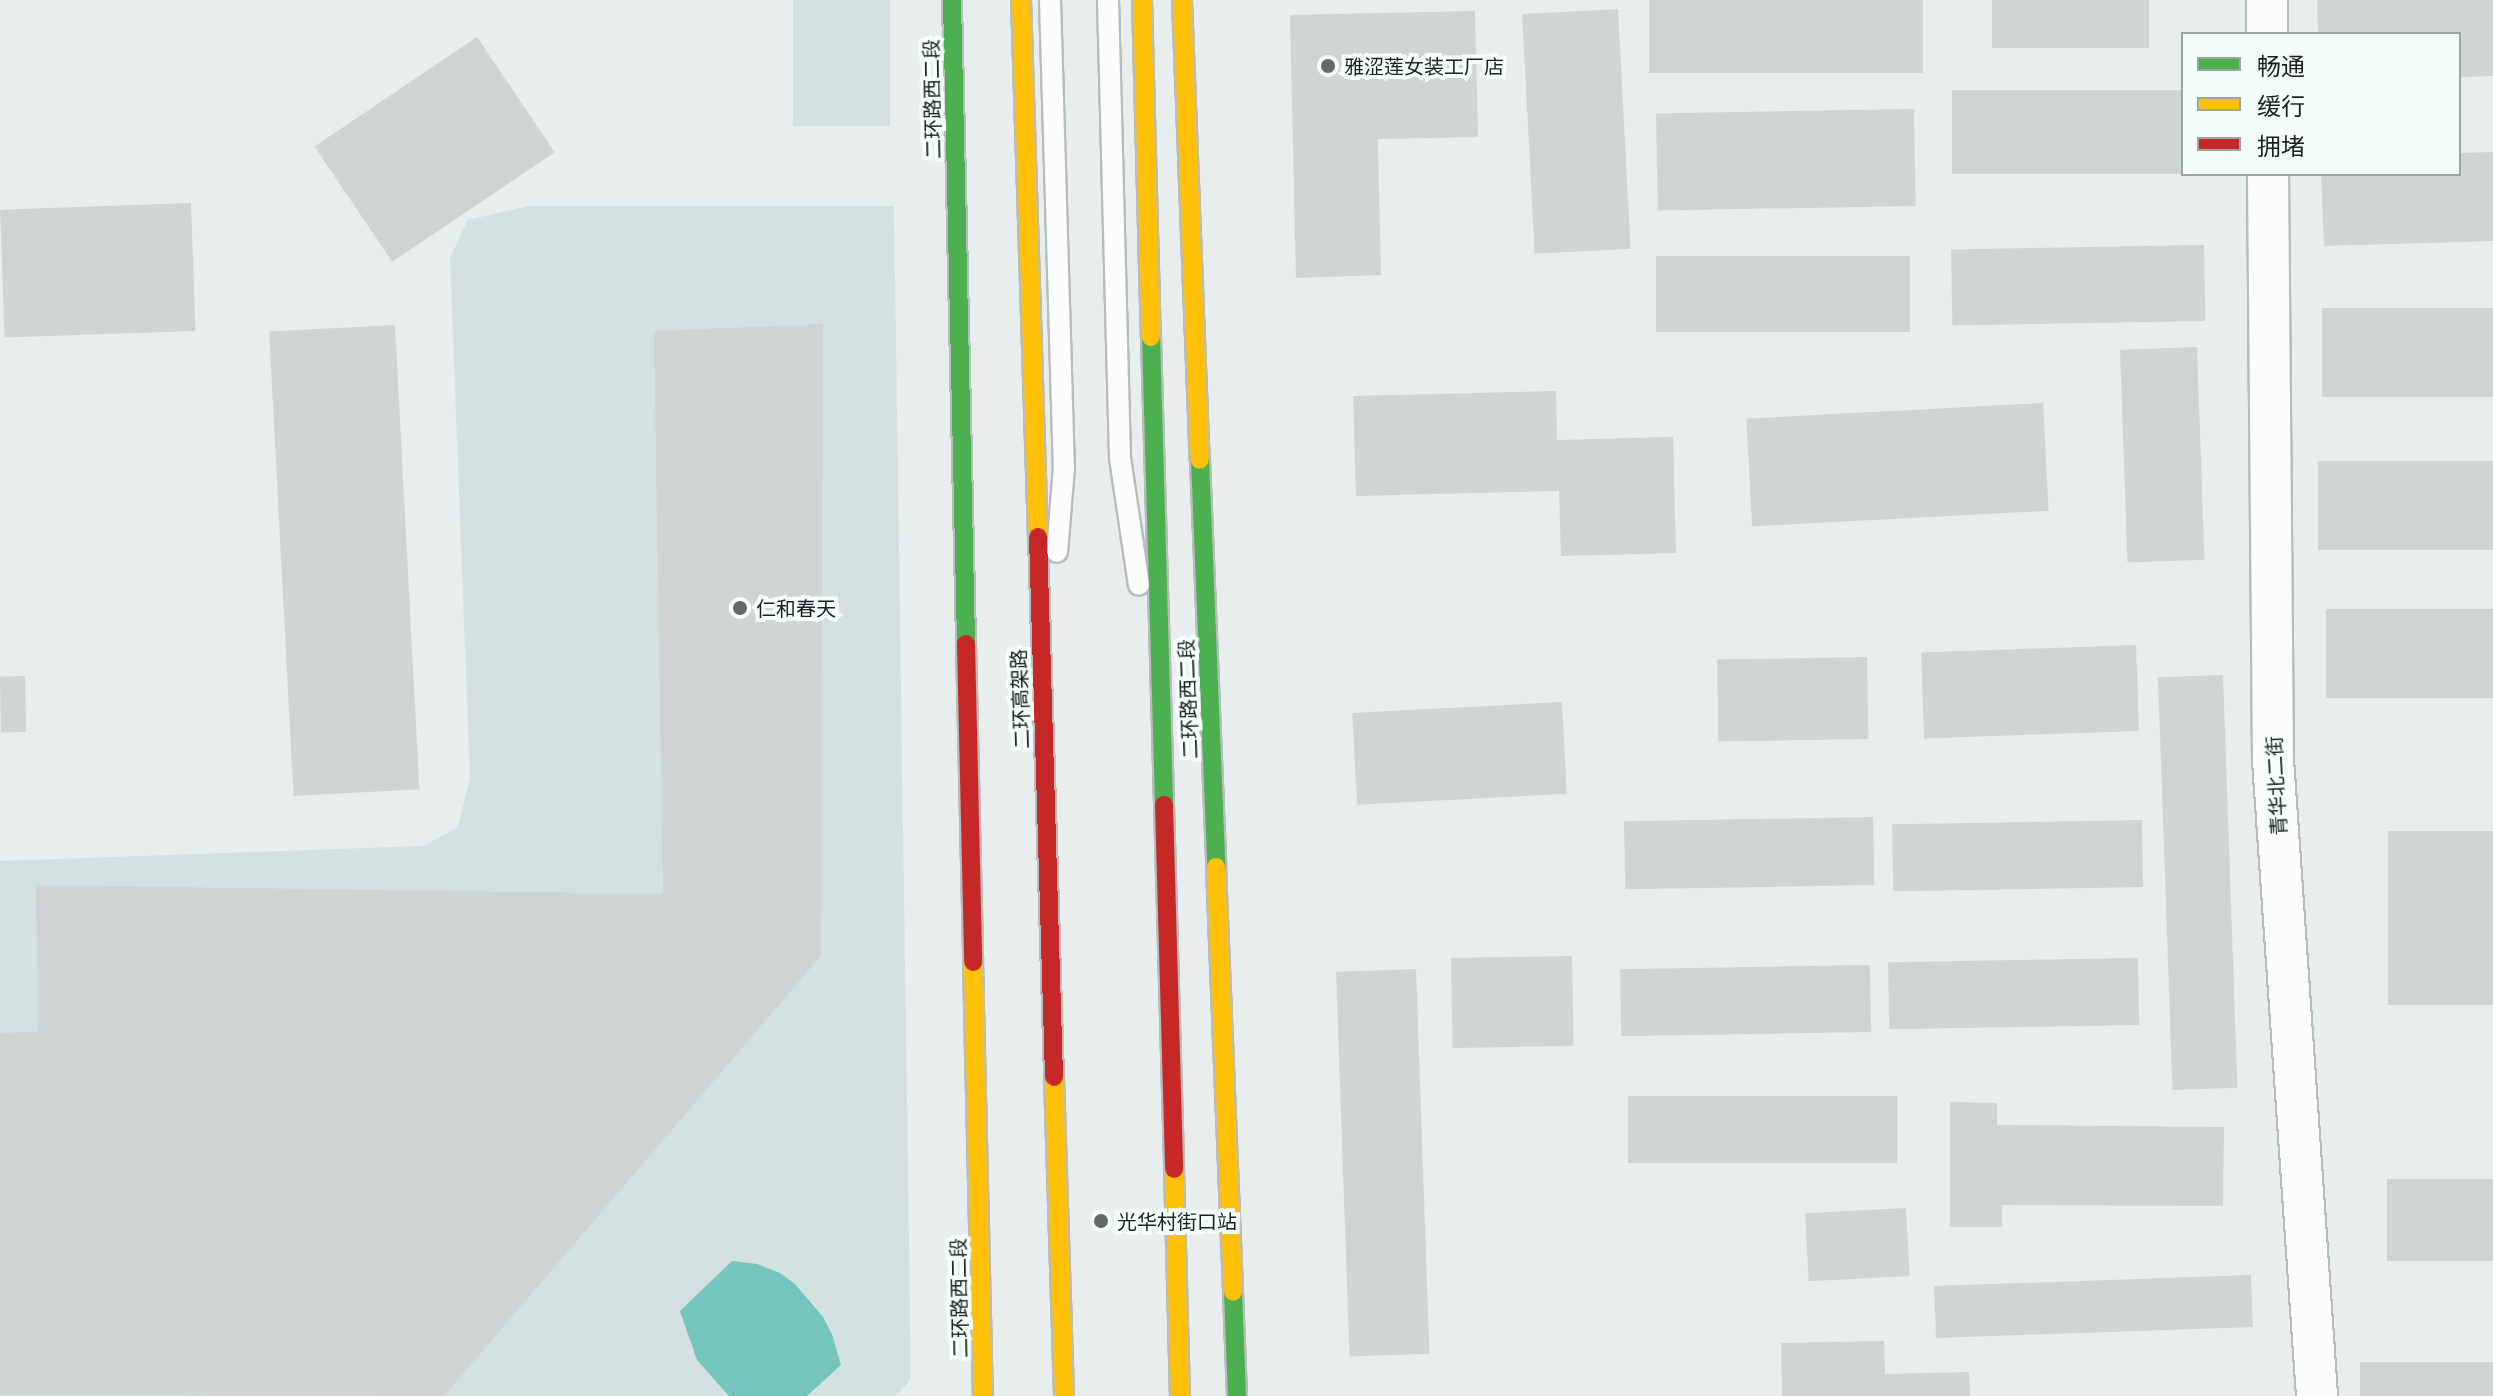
<!DOCTYPE html>
<html>
<head>
<meta charset="utf-8">
<style>
	body { margin:0 }
	#map { position:relative; width:2493px; height:1396px; overflow:hidden; background:#e8eded; font-family:Ubuntu,"Noto Sans SC",sans-serif }
	div>[style] { position:absolute }
	[style*='--x'] { left:calc(var(--x)*1px); top:calc(var(--y)*1px); width:calc(var(--w)*1px); rotate:calc(var(--a)*1deg) }
	.built>* { inset:0; background:#d3e1e0; transform-origin:0 0 }
	.water>* { inset:0; background:#75c4be }
	.building>* { inset:0; background:#d1d4d4; transform-origin:0 0 }
	.roads { filter:drop-shadow(2px 0 #b8bcbc) drop-shadow(-2px 0 #b8bcbc) drop-shadow(0 2px #b8bcbc) drop-shadow(0 -2px #b8bcbc) }
	.lane>* { height:20px; margin:-10px; padding:0 10px; transform-origin:10px; border-radius:10px; background:#fcfcfc }
	.street>* { height:40px; margin:-20px; padding:0 20px; transform-origin:20px; border-radius:20px; background:#fcfcfc }
	.fast>* { height:18px; margin:-9px; padding:0 9px; transform-origin:9px; border-radius:9px; background:#4caf50 }
	.slow>* { height:18px; margin:-9px; padding:0 9px; transform-origin:9px; border-radius:9px; background:#ffc107 }
	.jam>* { height:18px; margin:-9px; padding:0 9px; transform-origin:9px; border-radius:9px; background:#c62828 }
	.dots>* { width:22px; height:22px; translate:-50% -50%; box-sizing:border-box; border:4px solid #f2fdfc; border-radius:50% }
	span { translate:-50% -50%; white-space:nowrap; text-align:center; line-height:1.15; -webkit-text-stroke:8px #f2fdfc; paint-order:stroke }
	.poi-label { font-size:20px; color:#1c2020 }
	.left { translate:0 -50%; text-align:left }
	.street-label { font-size:20px; color:#1c2020 }
	.legend { position:absolute; left:2181px; top:32px; width:280px; height:144px; box-sizing:border-box; background:#f2fdfc; border:2px solid #9ca5a4; margin:0; padding:10px 14px; list-style:none; font-size:24px; color:#1c2020 }
	.legend li { display:flex; align-items:center; gap:16px; height:40px }
	.legend b { width:40px; border:2px solid #9ca5a4 }
</style>
</head>
<body>
<div id="map">
	<div class="built">
		<i style="left:793px;top:0;width:97px;height:126px"></i>
		<i style="clip-path:polygon(529px 206px,894px 206px,911px 1379px,896px 1396px,0 1396px,0 861px,424px 846px,458px 827px,470px 778px,450px 258px,468px 220px)"></i>
	</div>
	<div class="water">
		<i style="clip-path:polygon(732px 1261px,757px 1264px,780px 1273px,795px 1284px,823px 1317px,832px 1334px,841px 1365px,807px 1396px,729px 1396px,697px 1360px,680px 1311px)"></i>
	</div>
	<div class="building">
		<i style="left:1649px;top:0;width:274px;height:73px"></i>
		<i style="left:1992px;top:0;width:157px;height:48px"></i>
		<i style="clip-path:polygon(2317px 0,2493px 0,2493px 76px,2459px 77px,2459px 34px,2318px 34px)"></i>
		<i style="left:1618px;top:9px;width:240px;height:96px;rotate:87deg"></i>
		<i style="clip-path:polygon(1475px 11px,1478px 137px,1378px 139px,1381px 275px,1296px 278px,1290px 15px)"></i>
		<i style="left:477px;top:37px;width:139px;height:196px;rotate:56deg"></i>
		<i style="left:2183px;top:90px;width:84px;height:231px;rotate:90deg"></i>
		<i style="left:1914px;top:109px;width:97px;height:258px;rotate:89deg"></i>
		<i style="clip-path:polygon(2493px 152px,2493px 241px,2324px 246px,2321px 174px,2459px 174px,2459px 153px)"></i>
		<i style="left:191px;top:203px;width:128px;height:191px;rotate:88deg"></i>
		<i style="left:2204px;top:245px;width:76px;height:253px;rotate:89deg"></i>
		<i style="left:1910px;top:256px;width:76px;height:254px;rotate:90deg"></i>
		<i style="left:2493px;top:308px;width:89px;height:171px;rotate:90deg"></i>
		<i style="clip-path:polygon(823px 324px,821px 956px,444px 1396px,0 1395px,0 1033px,38px 1032px,36px 885px,663px 894px,654px 331px)"></i>
		<i style="left:395px;top:325px;width:465px;height:126px;rotate:87deg"></i>
		<i style="left:2197px;top:347px;width:213px;height:77px;rotate:88deg"></i>
		<i style="clip-path:polygon(1556px 391px,1557px 440px,1673px 437px,1676px 553px,1561px 556px,1559px 491px,1356px 496px,1353px 396px)"></i>
		<i style="left:2043px;top:403px;width:108px;height:297px;rotate:87deg"></i>
		<i style="left:2493px;top:461px;width:89px;height:175px;rotate:90deg"></i>
		<i style="left:2493px;top:609px;width:89px;height:167px;rotate:90deg"></i>
		<i style="left:2136px;top:645px;width:86px;height:215px;rotate:88deg"></i>
		<i style="left:1867px;top:657px;width:82px;height:150px;rotate:89deg"></i>
		<i style="left:2223px;top:675px;width:413px;height:65px;rotate:88deg"></i>
		<i style="left:25px;top:676px;width:56px;height:25px;rotate:89deg"></i>
		<i style="left:1562px;top:702px;width:92px;height:210px;rotate:87deg"></i>
		<i style="left:1873px;top:817px;width:68px;height:249px;rotate:89deg"></i>
		<i style="left:2142px;top:820px;width:67px;height:250px;rotate:89deg"></i>
		<i style="left:2493px;top:831px;width:174px;height:105px;rotate:90deg"></i>
		<i style="left:1572px;top:956px;width:90px;height:121px;rotate:89deg"></i>
		<i style="left:2138px;top:958px;width:67px;height:250px;rotate:89deg"></i>
		<i style="left:1870px;top:965px;width:67px;height:250px;rotate:89deg"></i>
		<i style="left:1416px;top:969px;width:385px;height:80px;rotate:88deg"></i>
		<i style="left:1897px;top:1096px;width:67px;height:269px;rotate:90deg"></i>
		<i style="clip-path:polygon(1950px 1102px,1997px 1103px,1997px 1125px,2224px 1127px,2223px 1206px,2002px 1205px,2002px 1227px,1950px 1227px)"></i>
		<i style="left:2493px;top:1179px;width:82px;height:106px;rotate:90deg"></i>
		<i style="left:1906px;top:1208px;width:68px;height:101px;rotate:87deg"></i>
		<i style="left:2251px;top:1275px;width:52px;height:317px;rotate:88deg"></i>
		<i style="clip-path:polygon(1884px 1341px,1885px 1374px,1969px 1372px,1970px 1396px,1782px 1396px,1781px 1343px)"></i>
		<i style="left:2493px;top:1362px;width:34px;height:133px;rotate:90deg"></i>
	</div>
	<div class="roads">
		<div class="lane">
			<i style="--x:1050;--y:0;--w:467;--a:88.3"></i>
			<i style="--x:1064;--y:467;--w:85;--a:94.7"></i>
			<i style="--x:1108;--y:0;--w:458;--a:88.5"></i>
			<i style="--x:1120;--y:458;--w:128;--a:81.5"></i>
		</div>
		<div class="street">
			<i style="--x:2267;--y:0;--w:34;--a:90"></i>
			<i style="--x:2268;--y:174;--w:586;--a:89.51"></i>
			<i style="--x:2273;--y:760;--w:638;--a:86.04"></i>
		</div>
		<div class="fast">
			<i style="--x:952;--y:0;--w:644;--a:88.75"></i>
			<i style="--x:1151;--y:337;--w:468;--a:88.4"></i>
			<i style="--x:1200;--y:460;--w:407;--a:87.7"></i>
			<i style="--x:1233;--y:1292;--w:104;--a:87.8"></i>
		</div>
		<div class="slow">
			<i style="--x:1021;--y:0;--w:537;--a:88.19"></i>
			<i style="--x:1142;--y:0;--w:337;--a:88.5"></i>
			<i style="--x:1182;--y:0;--w:460;--a:87.8"></i>
			<i style="--x:1216;--y:867;--w:425;--a:87.7"></i>
			<i style="--x:973;--y:962;--w:434;--a:88.7"></i>
			<i style="--x:1054;--y:1077;--w:319;--a:88.2"></i>
			<i style="--x:1174;--y:1169;--w:227;--a:88.5"></i>
		</div>
		<div class="jam">
			<i style="--x:1038;--y:537;--w:540;--a:88.3"></i>
			<i style="--x:966;--y:644;--w:318;--a:88.7"></i>
			<i style="--x:1164;--y:805;--w:364;--a:88.4"></i>
		</div>
	</div>
	<div class="dots">
		<i style="left:1328px;top:66px;background:#636868"></i>
		<i style="left:740px;top:608px;background:#636868"></i>
		<i style="left:1101px;top:1221px;background:#636868"></i>
	</div>
	<div class="poi-label">
		<span class="left" style="left:1344px;top:66px">雅涩莲女装工厂店</span>
		<span class="left" style="left:756px;top:608px">仁和春天</span>
		<span class="left" style="left:1117px;top:1221px">光华村街口站</span>
	</div>
	<div class="street-label">
		<span style="left:932px;top:99px;rotate:-91deg">二环路西二段</span>
		<span style="left:1020px;top:699px;rotate:-92deg">二环高架路</span>
		<span style="left:1188px;top:699px;rotate:-92deg">二环路西二段</span>
		<span style="left:2276px;top:786px;rotate:-93deg">青华北二街</span>
		<span style="left:959px;top:1298px;rotate:-91deg">二环路西二段</span>
	</div>
	<ul class="legend">
	<li><b style="height:10px;background:#4caf50"></b>畅通</li>
	<li><b style="height:10px;background:#ffc107"></b>缓行</li>
	<li><b style="height:10px;background:#c62828"></b>拥堵</li>
	</ul>
</div>
</body>
</html>
